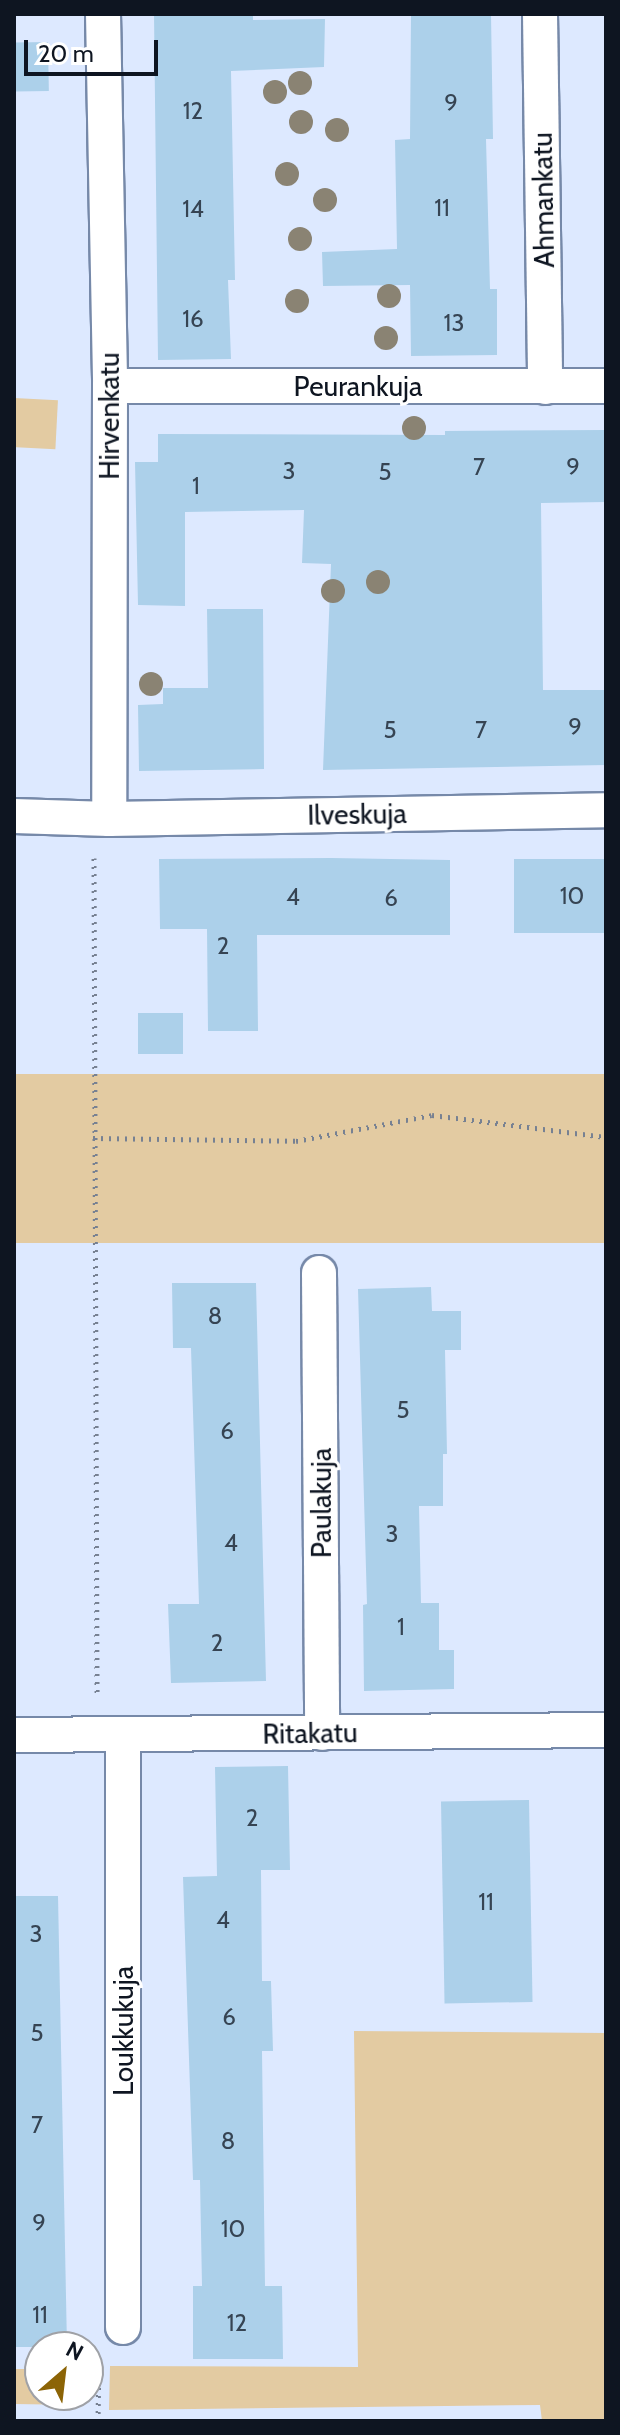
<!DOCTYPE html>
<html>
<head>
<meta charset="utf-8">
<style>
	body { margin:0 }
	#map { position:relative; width:620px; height:2435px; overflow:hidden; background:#dde9ff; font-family:Cabin,sans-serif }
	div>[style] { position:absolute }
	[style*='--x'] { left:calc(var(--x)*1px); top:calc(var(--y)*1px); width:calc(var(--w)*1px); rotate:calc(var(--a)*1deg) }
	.green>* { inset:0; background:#e3cba2; transform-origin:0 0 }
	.building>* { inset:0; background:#acd0ea; transform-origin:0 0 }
	.path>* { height:5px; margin-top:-2.5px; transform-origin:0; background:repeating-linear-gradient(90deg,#778192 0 2px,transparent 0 8px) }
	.roads { filter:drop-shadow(2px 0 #7689a9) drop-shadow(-2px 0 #7689a9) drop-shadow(0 2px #7689a9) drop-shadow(0 -2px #7689a9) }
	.street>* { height:34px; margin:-17px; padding:0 17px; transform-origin:17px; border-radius:17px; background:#fff }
	.trees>* { width:24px; height:24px; margin:-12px; border-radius:50%; background:#8a8373 }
	span { translate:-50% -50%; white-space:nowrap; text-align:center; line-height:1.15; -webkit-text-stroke:6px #fff; paint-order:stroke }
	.number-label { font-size:24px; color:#364453 }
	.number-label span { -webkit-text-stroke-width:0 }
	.street-label { font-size:28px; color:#0e1521 }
	.frame { position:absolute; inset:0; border:16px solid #0e1521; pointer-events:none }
	.north { position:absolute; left:24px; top:2331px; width:80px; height:80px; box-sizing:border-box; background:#fff; border:2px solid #9fa1a6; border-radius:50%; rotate:28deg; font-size:22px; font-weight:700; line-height:32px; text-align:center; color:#0e1521 }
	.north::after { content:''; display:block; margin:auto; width:28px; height:36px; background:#8c6406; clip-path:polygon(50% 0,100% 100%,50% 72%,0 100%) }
	.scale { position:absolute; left:24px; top:40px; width:134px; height:36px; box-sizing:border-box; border:4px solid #0e1521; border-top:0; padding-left:10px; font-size:24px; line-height:28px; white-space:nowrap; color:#0e1521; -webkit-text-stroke:6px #fff; paint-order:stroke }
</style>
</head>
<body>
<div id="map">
	<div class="green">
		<i style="left:14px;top:398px;width:44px;height:49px;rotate:3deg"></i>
		<i style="left:606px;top:1074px;width:169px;height:592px;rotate:90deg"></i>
		<i style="clip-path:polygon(354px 2031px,606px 2033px,606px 2421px,542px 2421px,540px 2405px,109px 2410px,110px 2366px,358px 2367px)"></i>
		<i style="clip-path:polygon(14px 2369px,40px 2369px,40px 2395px,79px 2395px,79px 2405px,14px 2404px)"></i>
	</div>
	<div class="building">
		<i style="clip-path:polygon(154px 14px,253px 14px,253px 20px,325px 19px,324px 67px,231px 71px,235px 280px,228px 280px,231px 359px,158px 360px)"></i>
		<i style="clip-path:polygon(411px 14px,491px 14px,493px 139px,486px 139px,490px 289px,497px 289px,497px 355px,411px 356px,410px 285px,323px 286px,322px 252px,397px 249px,395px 140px,410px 139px)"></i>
		<i style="left:48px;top:42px;width:49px;height:34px;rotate:89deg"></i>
		<i style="clip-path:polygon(606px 430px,606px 502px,541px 503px,543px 690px,606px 690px,606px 765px,323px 770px,331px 564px,302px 563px,304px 510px,185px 512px,185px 606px,138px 605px,135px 462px,158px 462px,158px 434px,445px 435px,445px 431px)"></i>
		<i style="clip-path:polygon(207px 609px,263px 609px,264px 769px,139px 771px,138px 705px,163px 704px,163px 688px,208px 688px)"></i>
		<i style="clip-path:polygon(331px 858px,450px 860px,450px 935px,257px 935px,258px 1031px,208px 1031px,207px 929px,160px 929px,159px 859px)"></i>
		<i style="left:514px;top:859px;width:92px;height:74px"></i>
		<i style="left:138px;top:1013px;width:45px;height:41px"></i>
		<i style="clip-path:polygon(172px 1283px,256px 1283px,266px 1681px,171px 1683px,168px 1604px,199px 1604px,191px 1348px,173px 1348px)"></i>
		<i style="clip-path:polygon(431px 1287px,432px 1311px,461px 1311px,461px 1350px,445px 1350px,447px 1454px,443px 1454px,443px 1506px,419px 1506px,421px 1603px,439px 1603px,439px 1650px,454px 1650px,454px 1689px,364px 1691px,363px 1605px,367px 1604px,358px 1289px)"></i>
		<i style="clip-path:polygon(288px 1766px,290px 1870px,261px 1870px,262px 1981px,271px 1981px,273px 2051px,262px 2051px,265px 2286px,282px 2286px,283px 2359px,193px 2359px,193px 2286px,202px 2286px,200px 2180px,193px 2180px,183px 1877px,217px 1876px,215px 1767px)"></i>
		<i style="left:529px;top:1800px;width:202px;height:88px;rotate:89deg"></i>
		<i style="clip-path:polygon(14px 1896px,58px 1896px,67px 2347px,14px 2347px)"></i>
	</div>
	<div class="path">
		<i style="--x:94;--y:858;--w:838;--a:89.79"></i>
		<i style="--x:93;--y:1138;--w:203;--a:0.8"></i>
		<i style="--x:296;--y:1141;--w:138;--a:-10.8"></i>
		<i style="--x:432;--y:1115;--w:175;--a:7.2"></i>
		<i style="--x:98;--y:2421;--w:63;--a:-89.1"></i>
	</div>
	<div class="roads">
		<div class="street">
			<i style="--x:103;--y:14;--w:372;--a:88.9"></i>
			<i style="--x:110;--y:386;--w:433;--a:90.1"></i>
			<i style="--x:540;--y:14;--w:373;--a:89.2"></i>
			<i style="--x:110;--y:386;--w:496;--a:0"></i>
			<i style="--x:14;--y:816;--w:95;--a:1.8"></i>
			<i style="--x:109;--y:819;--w:497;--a:-1"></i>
			<i style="--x:319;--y:1273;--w:460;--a:89.6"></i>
			<i style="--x:14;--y:1735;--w:592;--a:-0.48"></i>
			<i style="--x:123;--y:1735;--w:592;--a:90"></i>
		</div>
	</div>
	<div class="trees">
		<i style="left:300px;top:83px"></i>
		<i style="left:275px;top:92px"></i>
		<i style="left:301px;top:122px"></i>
		<i style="left:337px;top:130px"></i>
		<i style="left:287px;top:174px"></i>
		<i style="left:325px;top:200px"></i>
		<i style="left:300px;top:239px"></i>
		<i style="left:389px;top:296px"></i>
		<i style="left:297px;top:301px"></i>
		<i style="left:386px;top:338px"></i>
		<i style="left:414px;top:428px"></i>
		<i style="left:378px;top:582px"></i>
		<i style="left:333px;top:591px"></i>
		<i style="left:151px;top:684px"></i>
	</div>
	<div class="number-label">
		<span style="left:451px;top:103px">9</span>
		<span style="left:193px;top:111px">12</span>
		<span style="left:442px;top:208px">11</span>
		<span style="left:193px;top:209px">14</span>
		<span style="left:193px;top:319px">16</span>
		<span style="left:454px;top:323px">13</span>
		<span style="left:479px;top:467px">7</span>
		<span style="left:573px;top:467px">9</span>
		<span style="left:289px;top:471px">3</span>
		<span style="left:385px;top:472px">5</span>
		<span style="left:196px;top:486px">1</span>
		<span style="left:575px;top:727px">9</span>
		<span style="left:390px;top:730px">5</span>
		<span style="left:481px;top:730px">7</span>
		<span style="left:572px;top:896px">10</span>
		<span style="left:293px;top:897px">4</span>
		<span style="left:391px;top:898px">6</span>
		<span style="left:223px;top:946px">2</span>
		<span style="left:215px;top:1316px">8</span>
		<span style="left:403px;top:1410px">5</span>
		<span style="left:227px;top:1431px">6</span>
		<span style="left:392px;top:1534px">3</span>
		<span style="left:231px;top:1543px">4</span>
		<span style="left:401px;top:1627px">1</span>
		<span style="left:217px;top:1643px">2</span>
		<span style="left:252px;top:1818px">2</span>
		<span style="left:486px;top:1902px">11</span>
		<span style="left:223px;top:1920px">4</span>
		<span style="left:36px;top:1934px">3</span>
		<span style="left:229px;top:2017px">6</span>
		<span style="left:37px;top:2033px">5</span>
		<span style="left:37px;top:2125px">7</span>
		<span style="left:228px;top:2141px">8</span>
		<span style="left:39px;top:2223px">9</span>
		<span style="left:233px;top:2229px">10</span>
		<span style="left:40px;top:2315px">11</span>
		<span style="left:237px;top:2323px">12</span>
	</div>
	<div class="street-label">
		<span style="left:543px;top:200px;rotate:-91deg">Ahmankatu</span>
		<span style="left:358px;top:386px">Peurankuja</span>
		<span style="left:109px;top:416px;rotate:-90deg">Hirvenkatu</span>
		<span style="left:357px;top:814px;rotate:-1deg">Ilveskuja</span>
		<span style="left:321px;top:1503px;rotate:-90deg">Paulakuja</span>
		<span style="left:310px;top:1733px;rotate:-1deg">Ritakatu</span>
		<span style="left:123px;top:2031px;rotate:-90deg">Loukkukuja</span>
	</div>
	<div class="frame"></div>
	<div class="north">N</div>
	<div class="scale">20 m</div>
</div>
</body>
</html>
